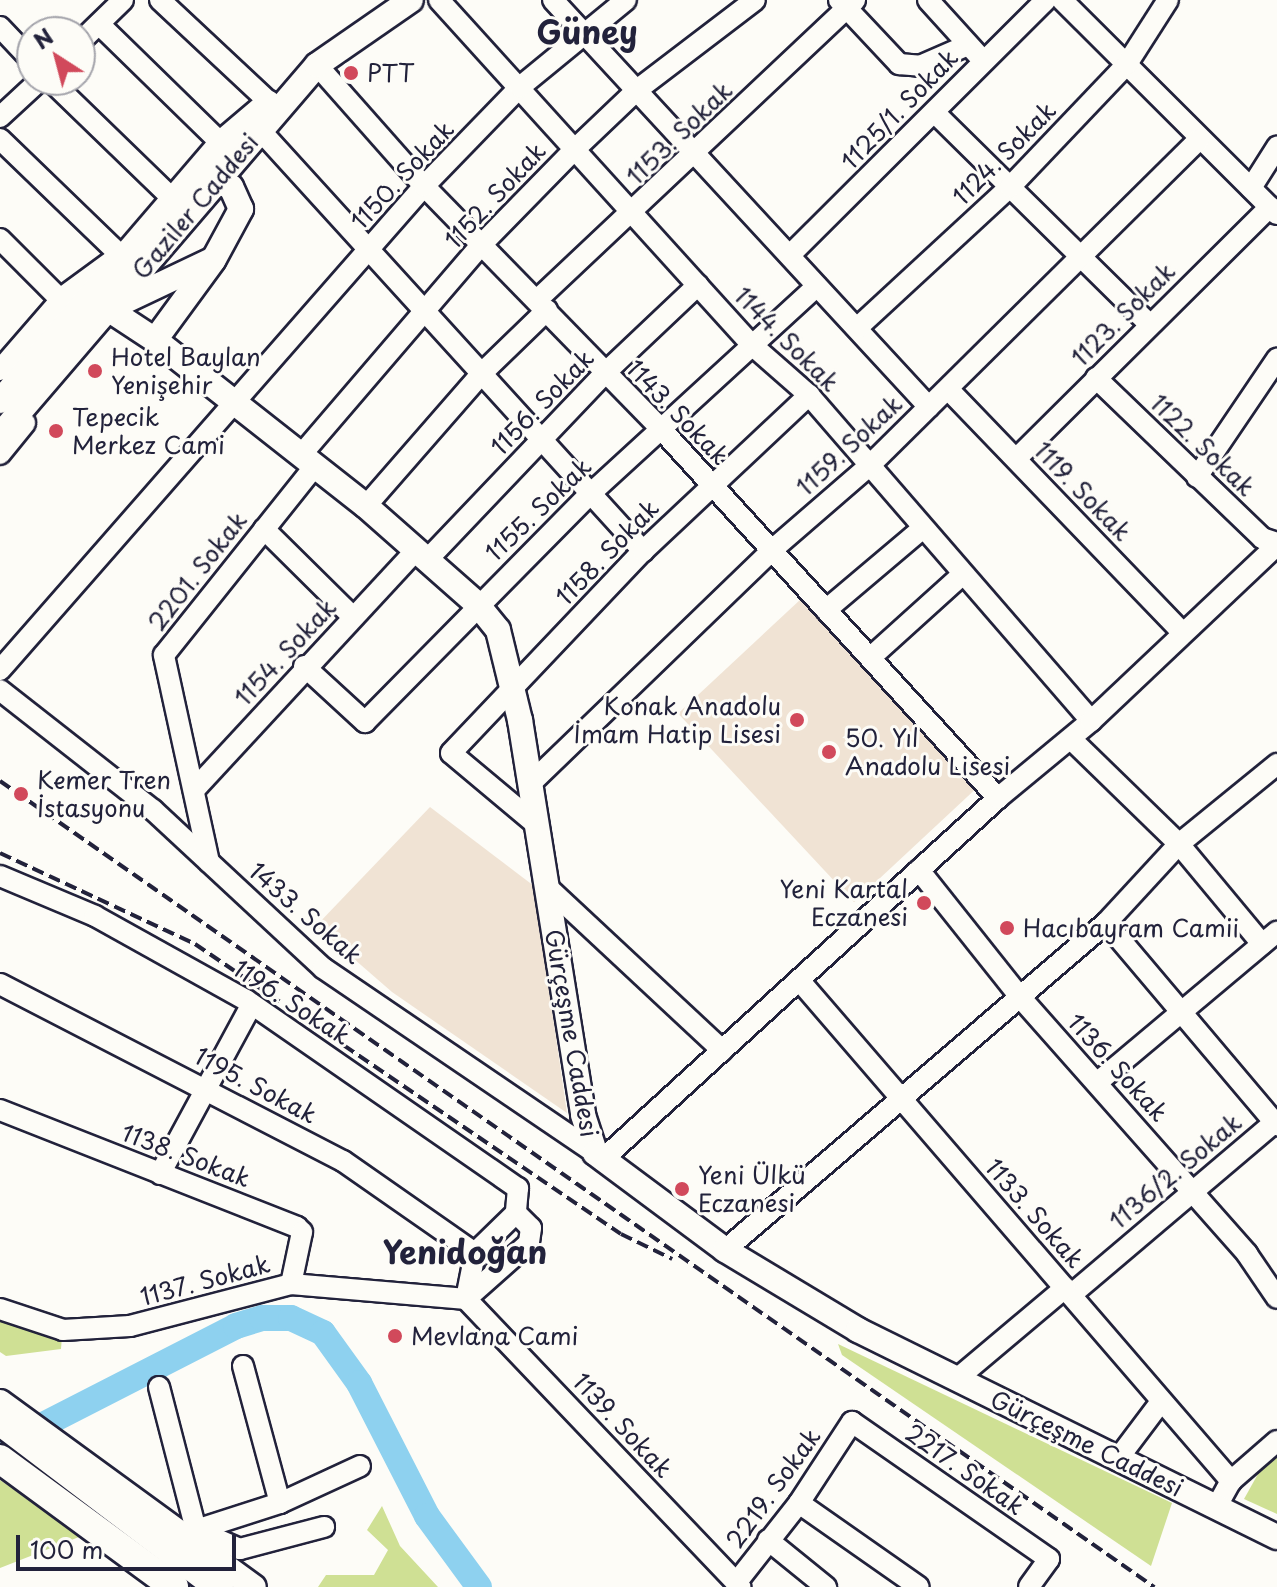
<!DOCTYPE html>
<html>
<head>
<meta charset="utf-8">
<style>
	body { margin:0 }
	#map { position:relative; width:1277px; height:1587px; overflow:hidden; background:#fdfcf7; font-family:"Playpen Sans",sans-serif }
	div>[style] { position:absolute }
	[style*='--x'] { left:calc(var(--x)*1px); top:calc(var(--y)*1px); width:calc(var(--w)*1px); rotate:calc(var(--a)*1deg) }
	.built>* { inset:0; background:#f0e3d4; transform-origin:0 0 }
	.green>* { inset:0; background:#cfe094 }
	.river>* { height:26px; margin:-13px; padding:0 13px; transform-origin:13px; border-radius:13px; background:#8ed1ef }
	.roads { filter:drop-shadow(2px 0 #22223b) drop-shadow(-2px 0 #22223b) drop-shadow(0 2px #22223b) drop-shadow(0 -2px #22223b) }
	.minor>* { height:20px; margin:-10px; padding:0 10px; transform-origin:10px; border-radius:10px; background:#fdfcf7 }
	.major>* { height:24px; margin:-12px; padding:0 12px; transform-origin:12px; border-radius:12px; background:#fdfcf7 }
	.highway>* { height:28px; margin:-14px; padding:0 14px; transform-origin:14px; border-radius:14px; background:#fdfcf7 }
	.rail>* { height:4px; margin-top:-2px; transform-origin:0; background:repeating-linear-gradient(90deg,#22223b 0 12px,transparent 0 18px) }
	.dots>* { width:22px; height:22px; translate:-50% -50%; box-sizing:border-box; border:4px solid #fdfcf7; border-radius:50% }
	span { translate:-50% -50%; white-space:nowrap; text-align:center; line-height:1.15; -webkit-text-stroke:6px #fdfcf7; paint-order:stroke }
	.poi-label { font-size:24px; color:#22223b }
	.left { translate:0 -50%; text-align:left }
	.right { translate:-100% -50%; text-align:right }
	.street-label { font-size:24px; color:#22223b }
	.district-label { font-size:32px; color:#22223b; font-weight:700 }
	.north { position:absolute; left:16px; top:16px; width:80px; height:80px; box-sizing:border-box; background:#fdfcf7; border:2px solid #a5a5ac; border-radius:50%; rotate:324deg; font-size:22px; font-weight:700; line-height:32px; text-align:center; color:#22223b }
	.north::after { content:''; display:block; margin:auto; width:28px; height:36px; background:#d1495b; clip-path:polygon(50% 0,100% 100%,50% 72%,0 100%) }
	.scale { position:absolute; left:16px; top:1535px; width:220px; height:36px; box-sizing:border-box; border:4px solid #22223b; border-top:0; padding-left:10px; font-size:24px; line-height:28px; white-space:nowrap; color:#22223b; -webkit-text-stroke:6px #fdfcf7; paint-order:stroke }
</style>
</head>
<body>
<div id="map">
	<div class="built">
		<i style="left:801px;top:599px;width:258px;height:168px;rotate:47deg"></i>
		<i style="clip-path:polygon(430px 807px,534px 886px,567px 1113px,392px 992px,316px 926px)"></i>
	</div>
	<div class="green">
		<i style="clip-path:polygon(0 1320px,62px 1336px,61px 1349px,6px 1356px,0 1352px)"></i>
		<i style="clip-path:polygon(838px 1344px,1172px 1503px,1151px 1566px,842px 1355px)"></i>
		<i style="clip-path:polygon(1277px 1454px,1277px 1514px,1244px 1499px,1263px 1465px)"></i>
		<i style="clip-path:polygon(0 1480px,13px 1489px,79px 1537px,0 1568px)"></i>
		<i style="clip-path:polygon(382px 1506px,400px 1546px,438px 1587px,318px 1587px,326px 1575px,374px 1575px,388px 1550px,367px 1530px)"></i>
	</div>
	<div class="river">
		<i style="--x:0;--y:1447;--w:265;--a:-27.1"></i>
		<i style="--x:236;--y:1326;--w:27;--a:-17"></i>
		<i style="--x:262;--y:1318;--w:29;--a:0"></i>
		<i style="--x:291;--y:1318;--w:35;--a:25"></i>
		<i style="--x:323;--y:1333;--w:62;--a:54.2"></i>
		<i style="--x:359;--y:1383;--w:149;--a:62.9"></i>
		<i style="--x:427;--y:1516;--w:88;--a:53.8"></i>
	</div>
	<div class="roads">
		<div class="minor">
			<i style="--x:160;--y:0;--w:149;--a:43.1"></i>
			<i style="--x:439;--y:0;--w:466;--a:47.8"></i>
			<i style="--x:752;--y:345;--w:76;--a:41.3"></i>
			<i style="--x:809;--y:395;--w:431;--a:49.1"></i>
			<i style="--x:553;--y:0;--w:554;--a:47.27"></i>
			<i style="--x:839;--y:0;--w:88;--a:46.8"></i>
			<i style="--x:899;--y:64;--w:21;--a:5"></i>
			<i style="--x:920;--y:66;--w:52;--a:-23.6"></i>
			<i style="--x:928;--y:0;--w:73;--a:47.8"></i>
			<i style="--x:1062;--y:0;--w:303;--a:44.9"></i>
			<i style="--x:99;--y:24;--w:170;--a:44.3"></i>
			<i style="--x:0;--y:27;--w:47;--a:46.7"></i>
			<i style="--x:80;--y:42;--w:60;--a:-44.3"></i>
			<i style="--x:317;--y:65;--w:162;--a:48.5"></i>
			<i style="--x:424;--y:186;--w:339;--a:45.7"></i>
			<i style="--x:661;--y:429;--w:500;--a:47.6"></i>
			<i style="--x:50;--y:80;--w:173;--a:44.1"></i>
			<i style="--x:936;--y:114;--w:298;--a:44.6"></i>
			<i style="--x:0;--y:117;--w:54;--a:-42.8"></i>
			<i style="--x:259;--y:129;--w:571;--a:47.7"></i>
			<i style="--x:0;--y:139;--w:167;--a:44"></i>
			<i style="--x:120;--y:255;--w:69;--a:143.8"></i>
			<i style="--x:64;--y:296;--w:98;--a:130.9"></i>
			<i style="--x:1251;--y:188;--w:49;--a:-57.6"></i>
			<i style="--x:0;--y:239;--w:86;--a:45"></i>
			<i style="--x:790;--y:255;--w:361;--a:-44.9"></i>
			<i style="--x:537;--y:300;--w:437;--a:-43.3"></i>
			<i style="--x:857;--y:328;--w:208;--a:-42.7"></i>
			<i style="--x:1010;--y:187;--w:170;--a:-46.4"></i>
			<i style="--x:1127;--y:64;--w:76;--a:-57.4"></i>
			<i style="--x:1096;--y:378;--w:231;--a:43.9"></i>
			<i style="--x:1262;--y:538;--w:16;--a:18"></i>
			<i style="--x:948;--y:389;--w:336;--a:46.1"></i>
			<i style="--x:0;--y:454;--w:40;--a:-51"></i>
			<i style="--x:301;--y:455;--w:278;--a:-49.4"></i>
			<i style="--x:482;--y:244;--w:130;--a:-45.6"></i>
			<i style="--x:573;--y:151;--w:88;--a:-43.6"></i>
			<i style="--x:637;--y:90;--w:148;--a:-37.3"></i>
			<i style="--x:1016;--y:459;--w:358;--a:-44.8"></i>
			<i style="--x:1197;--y:477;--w:143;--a:-55.9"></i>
			<i style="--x:366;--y:506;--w:175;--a:-48.9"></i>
			<i style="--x:481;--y:374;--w:92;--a:-44.1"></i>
			<i style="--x:264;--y:529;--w:125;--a:44.7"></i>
			<i style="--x:427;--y:560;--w:258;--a:-46.4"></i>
			<i style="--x:605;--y:373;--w:128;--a:-43.4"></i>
			<i style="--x:826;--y:610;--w:126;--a:-40.2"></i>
			<i style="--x:870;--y:658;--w:124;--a:-42.1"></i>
			<i style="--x:304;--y:666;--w:83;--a:42.6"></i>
			<i style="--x:365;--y:722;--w:319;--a:-45.4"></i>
			<i style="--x:589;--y:495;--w:309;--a:-42.5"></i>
			<i style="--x:0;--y:670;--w:643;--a:-48.78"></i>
			<i style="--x:424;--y:186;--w:138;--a:-45.9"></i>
			<i style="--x:520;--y:87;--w:137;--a:-39.4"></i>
			<i style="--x:0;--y:690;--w:194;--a:38.1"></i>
			<i style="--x:153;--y:810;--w:232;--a:42.9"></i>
			<i style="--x:323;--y:968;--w:329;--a:34.2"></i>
			<i style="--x:1071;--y:739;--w:151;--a:44.2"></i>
			<i style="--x:1179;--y:844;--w:130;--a:50.3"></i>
			<i style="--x:530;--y:784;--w:337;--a:-44"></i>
			<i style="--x:772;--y:550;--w:128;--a:-40.9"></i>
			<i style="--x:869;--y:466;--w:464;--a:-44.7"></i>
			<i style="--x:194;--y:790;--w:327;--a:-47.2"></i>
			<i style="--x:537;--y:825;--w:112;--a:-140.1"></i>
			<i style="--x:451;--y:753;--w:279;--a:-46.5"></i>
			<i style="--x:643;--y:551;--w:228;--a:-43.2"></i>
			<i style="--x:209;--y:862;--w:212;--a:-102.3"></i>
			<i style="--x:164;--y:655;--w:242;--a:-51.4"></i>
			<i style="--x:919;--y:870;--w:162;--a:51.5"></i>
			<i style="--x:1020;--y:997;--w:343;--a:48.5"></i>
			<i style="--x:1247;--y:1254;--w:53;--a:55.7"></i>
			<i style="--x:0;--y:876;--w:103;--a:22.8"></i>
			<i style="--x:95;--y:916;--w:173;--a:29.1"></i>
			<i style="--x:246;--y:1000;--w:331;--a:34.7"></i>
			<i style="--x:518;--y:1188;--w:25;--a:95"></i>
			<i style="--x:546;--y:886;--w:241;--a:43"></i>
			<i style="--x:1106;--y:923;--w:265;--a:49.8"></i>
			<i style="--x:799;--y:980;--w:662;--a:49.23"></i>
			<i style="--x:0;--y:984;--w:386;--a:27.3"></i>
			<i style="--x:343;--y:1161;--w:161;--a:34.9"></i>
			<i style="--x:1098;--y:1082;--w:234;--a:-40"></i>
			<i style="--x:0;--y:1110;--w:319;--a:21.5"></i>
			<i style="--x:297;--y:1227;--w:7;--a:45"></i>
			<i style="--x:302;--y:1232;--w:53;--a:101.9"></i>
			<i style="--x:602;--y:1160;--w:537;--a:-42.43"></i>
			<i style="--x:998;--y:798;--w:121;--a:-39.6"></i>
			<i style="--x:1091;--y:721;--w:256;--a:-43.4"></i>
			<i style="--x:160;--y:1174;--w:193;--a:-61.6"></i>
			<i style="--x:516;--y:1213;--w:21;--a:45"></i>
			<i style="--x:531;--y:1228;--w:15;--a:98"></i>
			<i style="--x:529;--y:1243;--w:84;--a:138.4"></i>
			<i style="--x:466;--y:1299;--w:398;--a:46.4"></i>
			<i style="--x:725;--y:1250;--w:502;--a:-40.64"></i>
			<i style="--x:1106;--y:923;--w:108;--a:-47.3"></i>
			<i style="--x:1179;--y:844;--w:127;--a:-39.2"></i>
			<i style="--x:1071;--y:1295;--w:270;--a:-40.3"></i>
			<i style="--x:0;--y:1309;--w:66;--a:18.4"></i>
			<i style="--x:63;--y:1330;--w:67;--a:-3.4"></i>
			<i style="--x:130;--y:1326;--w:166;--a:-14.6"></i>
			<i style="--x:291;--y:1284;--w:176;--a:4.9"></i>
			<i style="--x:466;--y:1299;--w:47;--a:-78.9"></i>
			<i style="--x:475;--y:1253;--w:57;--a:-44.3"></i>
			<i style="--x:243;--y:1366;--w:142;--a:74.9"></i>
			<i style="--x:958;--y:1378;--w:140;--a:-40.1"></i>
			<i style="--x:159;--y:1387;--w:148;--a:75.5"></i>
			<i style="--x:1117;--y:1460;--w:71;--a:-53"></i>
			<i style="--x:799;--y:1503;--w:146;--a:35"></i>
			<i style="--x:1217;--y:1506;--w:29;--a:-61"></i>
			<i style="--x:1231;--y:1481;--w:61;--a:-41"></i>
			<i style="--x:196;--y:1530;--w:88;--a:-17.8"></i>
			<i style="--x:280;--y:1503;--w:88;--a:-24.8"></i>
			<i style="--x:196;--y:1530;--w:48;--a:23.4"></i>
			<i style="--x:240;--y:1549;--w:87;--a:-14.7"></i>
			<i style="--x:768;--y:1540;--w:75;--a:39"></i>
			<i style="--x:736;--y:1583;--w:102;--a:-51.8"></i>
			<i style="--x:799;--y:1503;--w:97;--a:-56.8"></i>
			<i style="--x:852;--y:1422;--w:240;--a:34.8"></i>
			<i style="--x:1049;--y:1559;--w:34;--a:126"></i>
		</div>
		<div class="major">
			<i style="--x:117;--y:305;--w:107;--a:-25.4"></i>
			<i style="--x:214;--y:259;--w:57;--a:-61.6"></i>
			<i style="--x:241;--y:209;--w:24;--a:-114"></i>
			<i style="--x:231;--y:187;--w:26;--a:-157"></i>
			<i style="--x:108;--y:309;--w:56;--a:33.4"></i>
			<i style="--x:155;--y:340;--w:97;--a:-53.8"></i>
			<i style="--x:155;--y:340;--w:268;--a:38.2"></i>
			<i style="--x:366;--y:506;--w:148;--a:41.4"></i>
			<i style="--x:477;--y:604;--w:33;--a:51"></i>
			<i style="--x:498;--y:630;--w:93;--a:76.3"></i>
			<i style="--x:520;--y:720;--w:400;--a:80.9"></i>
			<i style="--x:583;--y:1115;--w:40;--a:72"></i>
			<i style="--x:595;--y:1153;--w:162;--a:36.7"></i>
			<i style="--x:725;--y:1250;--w:155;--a:31"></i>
			<i style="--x:858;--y:1330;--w:467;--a:26.3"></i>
			<i style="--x:0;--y:401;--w:340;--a:-49.4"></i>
			<i style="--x:221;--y:143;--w:62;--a:-40.4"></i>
			<i style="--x:0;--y:435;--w:487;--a:-49.4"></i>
			<i style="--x:317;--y:65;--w:114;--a:-34.7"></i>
			<i style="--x:0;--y:1402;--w:314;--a:36.1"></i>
		</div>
		<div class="highway">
			<i style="--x:0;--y:1421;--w:275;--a:37.2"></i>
			<i style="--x:0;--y:1459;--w:216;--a:36.3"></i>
		</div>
	</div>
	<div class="rail">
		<i style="--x:0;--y:781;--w:1408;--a:34.93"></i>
		<i style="--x:0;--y:853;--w:215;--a:25"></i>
		<i style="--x:195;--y:944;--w:515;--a:34.25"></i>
		<i style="--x:621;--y:1234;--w:57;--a:26.1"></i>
	</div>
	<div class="dots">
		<i style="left:351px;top:73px;background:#d1495b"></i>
		<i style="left:95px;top:371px;background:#d1495b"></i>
		<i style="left:56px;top:431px;background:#d1495b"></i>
		<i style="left:797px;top:720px;background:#d1495b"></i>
		<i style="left:829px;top:752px;background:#d1495b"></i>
		<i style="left:21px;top:794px;background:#d1495b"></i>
		<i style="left:924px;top:903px;background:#d1495b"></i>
		<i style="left:1007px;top:928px;background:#d1495b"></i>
		<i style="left:682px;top:1189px;background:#d1495b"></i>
		<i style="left:395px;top:1336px;background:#d1495b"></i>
	</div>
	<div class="poi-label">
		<span class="left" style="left:367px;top:73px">PTT</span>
		<span class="left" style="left:111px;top:371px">Hotel Baylan<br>Yenişehir</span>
		<span class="left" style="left:72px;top:431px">Tepecik<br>Merkez Cami</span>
		<span class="right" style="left:781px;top:720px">Konak Anadolu<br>İmam Hatip Lisesi</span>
		<span class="left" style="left:845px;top:752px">50. Yıl<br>Anadolu Lisesi</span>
		<span class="left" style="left:37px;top:794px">Kemer Tren<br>İstasyonu</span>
		<span class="right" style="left:908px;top:903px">Yeni Kartal<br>Eczanesi</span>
		<span class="left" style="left:1023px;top:928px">Hacıbayram Camii</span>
		<span class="left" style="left:698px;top:1189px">Yeni Ülkü<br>Eczanesi</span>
		<span class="left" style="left:411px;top:1336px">Mevlana Cami</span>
	</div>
	<div class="street-label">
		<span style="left:899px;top:109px;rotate:-46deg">1125/1. Sokak</span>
		<span style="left:679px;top:133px;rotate:-44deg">1153. Sokak</span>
		<span style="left:1004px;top:153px;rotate:-45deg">1124. Sokak</span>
		<span style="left:402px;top:175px;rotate:-47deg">1150. Sokak</span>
		<span style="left:495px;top:195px;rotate:-47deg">1152. Sokak</span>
		<span style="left:195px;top:206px;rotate:-50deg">Gaziler Caddesi</span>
		<span style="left:1123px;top:314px;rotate:-45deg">1123. Sokak</span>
		<span style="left:787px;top:339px;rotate:45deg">1144. Sokak</span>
		<span style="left:542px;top:402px;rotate:-46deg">1156. Sokak</span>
		<span style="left:678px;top:412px;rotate:46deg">1143. Sokak</span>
		<span style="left:849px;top:445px;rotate:-43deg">1159. Sokak</span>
		<span style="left:1203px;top:445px;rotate:44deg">1122. Sokak</span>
		<span style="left:1083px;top:491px;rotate:46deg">1119. Sokak</span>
		<span style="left:538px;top:509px;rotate:-44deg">1155. Sokak</span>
		<span style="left:607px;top:552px;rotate:-46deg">1158. Sokak</span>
		<span style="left:197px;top:571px;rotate:-52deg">2201. Sokak</span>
		<span style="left:285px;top:652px;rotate:-47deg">1154. Sokak</span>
		<span style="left:306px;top:913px;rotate:41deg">1433. Sokak</span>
		<span style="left:292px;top:1002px;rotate:33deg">1196. Sokak</span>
		<span style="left:572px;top:1033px;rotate:80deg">Gürçeşme Caddesi</span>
		<span style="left:1118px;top:1067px;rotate:48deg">1136. Sokak</span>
		<span style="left:256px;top:1085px;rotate:28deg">1195. Sokak</span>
		<span style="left:186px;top:1155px;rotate:21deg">1138. Sokak</span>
		<span style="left:1175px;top:1171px;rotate:-40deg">1136/2. Sokak</span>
		<span style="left:1035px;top:1213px;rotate:49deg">1133. Sokak</span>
		<span style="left:205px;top:1280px;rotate:-15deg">1137. Sokak</span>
		<span style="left:623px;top:1425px;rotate:47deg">1139. Sokak</span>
		<span style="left:1087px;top:1443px;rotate:26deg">Gürçeşme Caddesi</span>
		<span style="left:965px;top:1469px;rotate:35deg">2217. Sokak</span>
		<span style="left:773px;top:1488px;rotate:-54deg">2219. Sokak</span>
	</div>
	<div class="district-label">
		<span style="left:587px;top:31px">Güney</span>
		<span style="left:465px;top:1251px">Yenidoğan</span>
	</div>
	<div class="north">N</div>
	<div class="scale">100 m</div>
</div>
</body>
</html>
